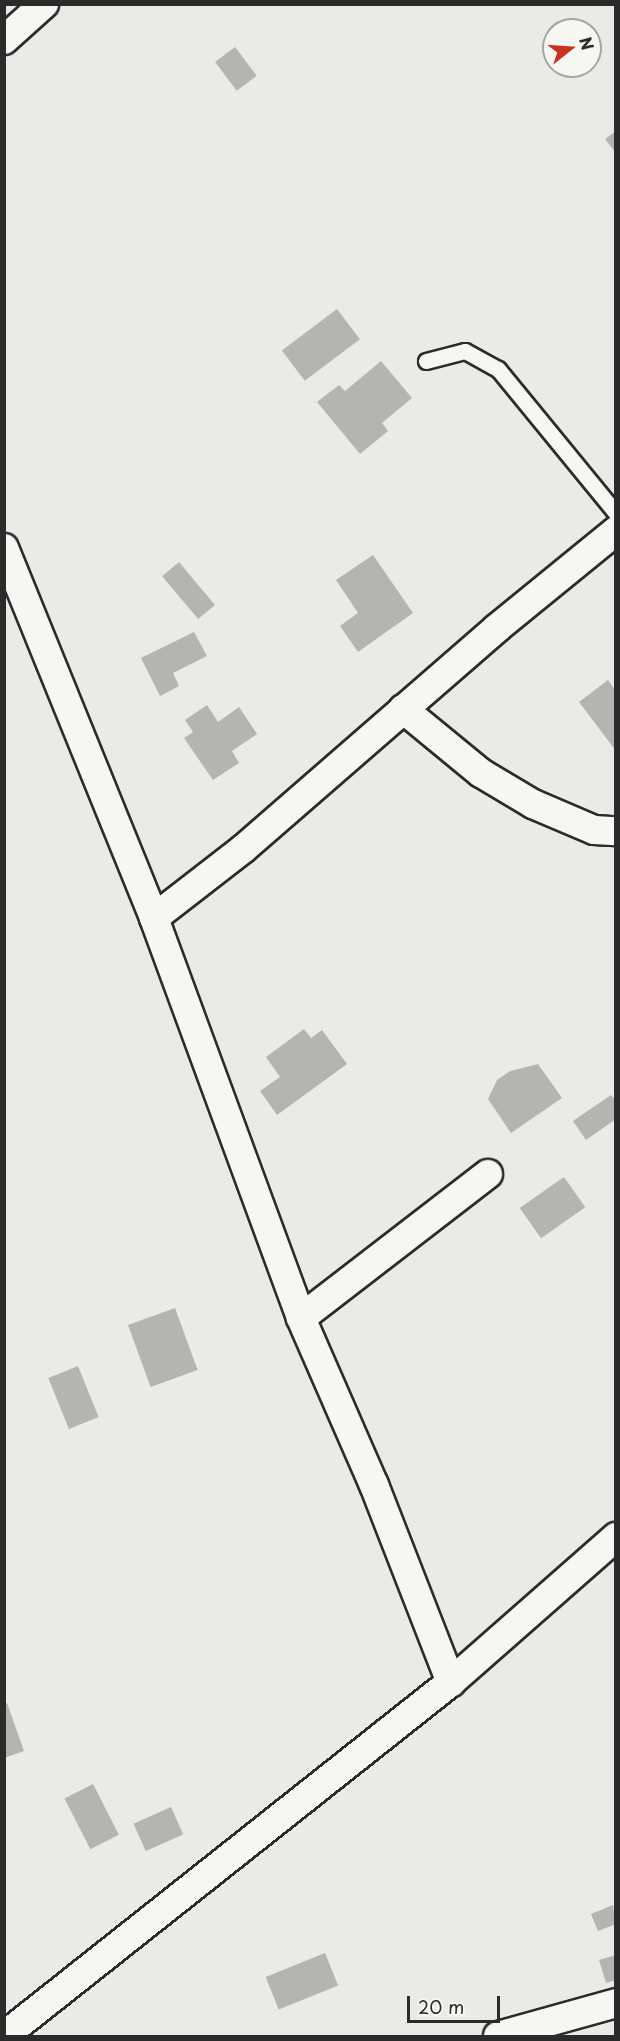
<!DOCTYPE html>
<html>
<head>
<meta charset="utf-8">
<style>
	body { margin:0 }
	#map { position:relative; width:620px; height:2041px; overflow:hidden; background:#eaeae6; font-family:"Playpen Sans",sans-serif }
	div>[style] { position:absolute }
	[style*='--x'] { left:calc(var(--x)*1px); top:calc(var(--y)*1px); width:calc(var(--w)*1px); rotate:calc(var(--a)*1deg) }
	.building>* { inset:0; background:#b4b4b1; transform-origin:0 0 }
	.roads { filter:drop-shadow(2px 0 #2b2b2b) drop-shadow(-2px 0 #2b2b2b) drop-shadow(0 2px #2b2b2b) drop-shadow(0 -2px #2b2b2b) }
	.lane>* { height:15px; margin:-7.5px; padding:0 7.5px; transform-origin:7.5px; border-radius:7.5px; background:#f6f6f2 }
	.street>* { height:28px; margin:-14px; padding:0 14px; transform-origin:14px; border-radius:14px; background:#f6f6f2 }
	span { translate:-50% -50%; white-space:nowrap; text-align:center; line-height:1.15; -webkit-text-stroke:6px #f6f6f2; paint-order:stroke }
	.frame { position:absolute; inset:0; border:6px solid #2b2b2b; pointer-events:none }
	.north { position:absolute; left:542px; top:18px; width:60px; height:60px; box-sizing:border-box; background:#f6f6f2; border:2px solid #a5a5a2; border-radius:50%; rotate:73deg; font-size:16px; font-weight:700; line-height:24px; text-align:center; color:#2b2b2b }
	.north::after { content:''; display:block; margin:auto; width:21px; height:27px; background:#c8321e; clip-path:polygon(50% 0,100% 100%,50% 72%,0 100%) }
	.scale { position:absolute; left:407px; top:1996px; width:93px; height:27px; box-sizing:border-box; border:3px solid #2b2b2b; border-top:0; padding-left:8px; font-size:18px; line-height:21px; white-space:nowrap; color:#2b2b2b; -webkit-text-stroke:4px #f6f6f2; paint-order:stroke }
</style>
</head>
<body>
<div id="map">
	<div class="building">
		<i style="left:235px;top:47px;width:36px;height:25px;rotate:53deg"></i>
		<i style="clip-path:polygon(616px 131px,616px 153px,605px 139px)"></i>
		<i style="left:337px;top:309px;width:38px;height:69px;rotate:53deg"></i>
		<i style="clip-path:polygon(381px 361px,412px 398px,382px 423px,388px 431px,360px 454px,317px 402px,339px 385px,345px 391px)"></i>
		<i style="clip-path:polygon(373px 555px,413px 613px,358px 652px,340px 626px,358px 613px,336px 580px)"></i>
		<i style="left:179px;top:562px;width:56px;height:22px;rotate:50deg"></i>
		<i style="clip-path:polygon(194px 632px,207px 656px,173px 673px,179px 686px,160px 696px,141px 658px)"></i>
		<i style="clip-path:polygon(608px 680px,616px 691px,616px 751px,579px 702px)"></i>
		<i style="clip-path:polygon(207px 705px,218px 722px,239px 707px,257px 734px,232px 751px,239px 763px,213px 780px,184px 738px,193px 732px,185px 720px)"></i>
		<i style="clip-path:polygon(304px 1029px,311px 1038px,322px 1030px,347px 1064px,277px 1115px,260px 1091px,280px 1077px,266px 1057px)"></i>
		<i style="clip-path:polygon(538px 1064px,562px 1098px,511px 1133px,488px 1099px,497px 1080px,510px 1071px)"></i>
		<i style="clip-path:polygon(611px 1095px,616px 1101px,616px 1119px,586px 1140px,573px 1121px)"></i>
		<i style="left:564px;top:1177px;width:37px;height:54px;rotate:55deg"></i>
		<i style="left:175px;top:1308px;width:66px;height:50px;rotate:70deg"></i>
		<i style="left:78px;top:1366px;width:55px;height:32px;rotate:68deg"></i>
		<i style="clip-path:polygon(7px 1703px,24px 1751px,4px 1758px,4px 1704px)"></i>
		<i style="left:93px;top:1784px;width:57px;height:32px;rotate:63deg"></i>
		<i style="left:171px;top:1807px;width:30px;height:41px;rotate:66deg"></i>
		<i style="clip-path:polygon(613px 1905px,616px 1924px,598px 1931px,591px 1914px)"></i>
		<i style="left:325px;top:1953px;width:35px;height:64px;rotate:68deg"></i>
		<i style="clip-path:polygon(616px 1955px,616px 1980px,606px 1983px,599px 1960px)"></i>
	</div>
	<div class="roads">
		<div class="lane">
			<i style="--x:426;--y:361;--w:40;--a:-14.4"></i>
			<i style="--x:465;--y:351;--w:38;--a:29"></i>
			<i style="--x:498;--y:369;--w:186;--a:50.7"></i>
		</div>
		<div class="street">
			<i style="--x:4;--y:40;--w:54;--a:-42"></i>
			<i style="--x:4;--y:548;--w:399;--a:67.9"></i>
			<i style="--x:154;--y:918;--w:426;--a:69.8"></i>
			<i style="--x:301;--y:1318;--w:182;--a:66.4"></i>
			<i style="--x:374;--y:1485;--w:212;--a:68.7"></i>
			<i style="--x:403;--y:709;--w:101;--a:39.4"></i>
			<i style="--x:481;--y:773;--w:61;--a:30.8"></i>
			<i style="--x:533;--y:804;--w:66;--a:23.1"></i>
			<i style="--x:594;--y:830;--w:22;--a:3"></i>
			<i style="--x:154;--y:918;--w:113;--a:-37.8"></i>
			<i style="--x:243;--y:849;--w:337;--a:-41"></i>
			<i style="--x:497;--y:628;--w:154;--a:-39.2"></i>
			<i style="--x:301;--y:1318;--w:236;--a:-37.6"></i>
			<i style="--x:4;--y:2036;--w:570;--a:-38.38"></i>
			<i style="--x:451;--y:1682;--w:220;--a:-41.3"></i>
			<i style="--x:498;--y:2036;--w:123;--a:-15.6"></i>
		</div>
	</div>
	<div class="frame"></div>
	<div class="north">N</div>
	<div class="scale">20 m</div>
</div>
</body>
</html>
